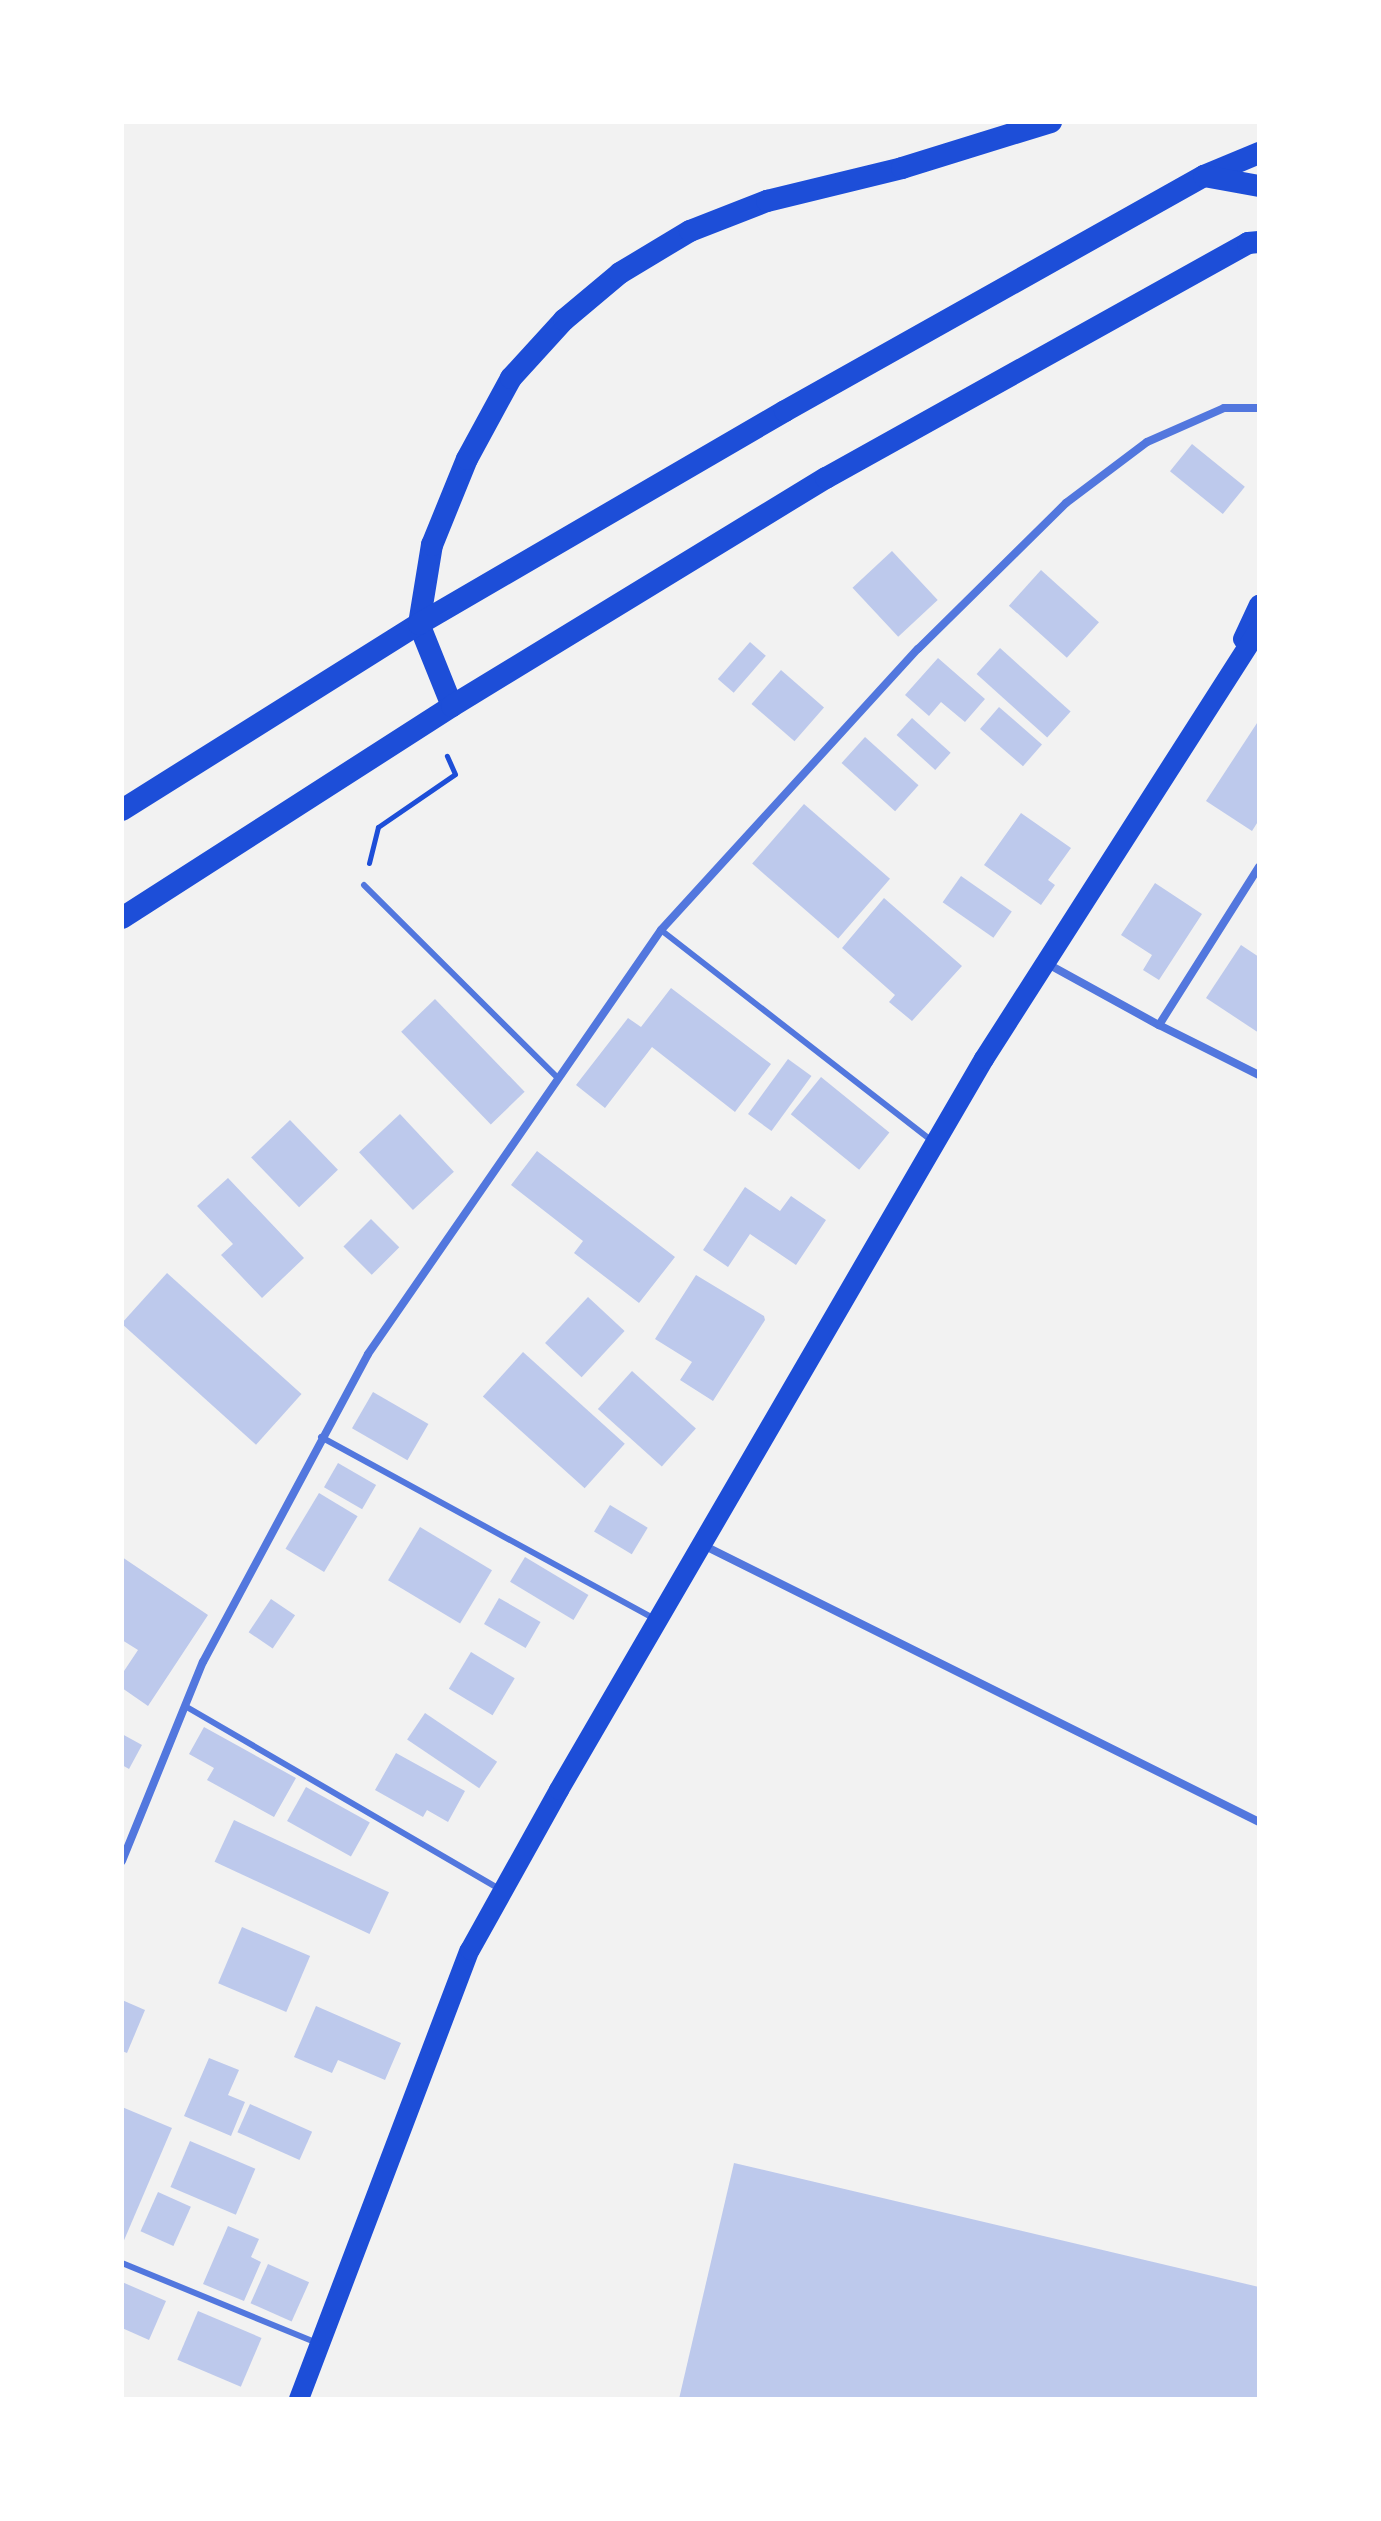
<!DOCTYPE html>
<html>
<head>
<meta charset="utf-8">
<style>
	body { margin:0 }
	#map { position:relative; width:1381px; height:2521px; overflow:hidden; background:#f2f2f2; font-family:"Asap Condensed",sans-serif }
	div>[style] { position:absolute }
	[style*='--x'] { left:calc(var(--x)*1px); top:calc(var(--y)*1px); width:calc(var(--w)*1px); rotate:calc(var(--a)*1deg) }
	.building>* { inset:0; background:#bdc9ec; transform-origin:0 0 }
	.path>* { height:5px; margin:-2.5px; padding:0 2.5px; transform-origin:2.5px; border-radius:2.5px; background:#1d4ed8 }
	.service>* { height:6px; margin:-3px; padding:0 3px; transform-origin:3px; border-radius:3px; background:#5277de }
	.minor>* { height:8px; margin:-4px; padding:0 4px; transform-origin:4px; border-radius:4px; background:#5277de }
	.primary>* { height:20px; margin:-10px; padding:0 10px; transform-origin:10px; border-radius:10px; background:#1d4ed8 }
	.trunk>* { height:22px; margin:-11px; padding:0 11px; transform-origin:11px; border-radius:11px; background:#1d4ed8 }
	span { translate:-50% -50%; white-space:nowrap; text-align:center; line-height:1.15; -webkit-text-stroke:7px #fff; paint-order:stroke }
	.frame { position:absolute; inset:0; border:124px solid #fff; pointer-events:none }
</style>
</head>
<body>
<div id="map">
	<div class="building">
		<i style="left:1192px;top:444px;width:68px;height:35px;rotate:39deg"></i>
		<i style="left:892px;top:551px;width:67px;height:54px;rotate:47deg"></i>
		<i style="left:1041px;top:570px;width:78px;height:48px;rotate:42deg"></i>
		<i style="left:750px;top:642px;width:21px;height:49px;rotate:41deg"></i>
		<i style="left:1000px;top:648px;width:95px;height:35px;rotate:42deg"></i>
		<i style="clip-path:polygon(938px 658px,985px 699px,965px 722px,941px 702px,929px 716px,905px 695px)"></i>
		<i style="left:781px;top:670px;width:57px;height:45px;rotate:41deg"></i>
		<i style="left:999px;top:707px;width:57px;height:29px;rotate:41deg"></i>
		<i style="left:912px;top:718px;width:52px;height:23px;rotate:42deg"></i>
		<i style="clip-path:polygon(1259px 720px,1259px 820px,1252px 831px,1206px 801px)"></i>
		<i style="left:865px;top:737px;width:72px;height:35px;rotate:42deg"></i>
		<i style="left:804px;top:804px;width:114px;height:79px;rotate:41deg"></i>
		<i style="clip-path:polygon(1021px 813px,1071px 848px,1048px 880px,1055px 885px,1041px 905px,984px 865px)"></i>
		<i style="left:961px;top:876px;width:62px;height:32px;rotate:35deg"></i>
		<i style="clip-path:polygon(1155px 883px,1202px 914px,1159px 980px,1143px 970px,1152px 955px,1121px 935px)"></i>
		<i style="clip-path:polygon(884px 898px,962px 966px,912px 1021px,889px 1002px,895px 995px,842px 948px)"></i>
		<i style="clip-path:polygon(1241px 945px,1259px 957px,1259px 1033px,1206px 998px)"></i>
		<i style="clip-path:polygon(671px 988px,771px 1064px,735px 1112px,652px 1047px,605px 1108px,576px 1085px,628px 1018px,641px 1027px)"></i>
		<i style="left:435px;top:999px;width:129px;height:47px;rotate:46deg"></i>
		<i style="left:788px;top:1059px;width:29px;height:68px;rotate:36deg"></i>
		<i style="left:821px;top:1077px;width:88px;height:48px;rotate:39deg"></i>
		<i style="left:400px;top:1114px;width:79px;height:56px;rotate:47deg"></i>
		<i style="left:290px;top:1120px;width:69px;height:54px;rotate:46deg"></i>
		<i style="clip-path:polygon(537px 1151px,675px 1257px,639px 1303px,574px 1253px,583px 1241px,511px 1185px)"></i>
		<i style="clip-path:polygon(228px 1178px,304px 1258px,262px 1298px,221px 1255px,233px 1244px,197px 1206px)"></i>
		<i style="clip-path:polygon(745px 1187px,780px 1211px,791px 1196px,826px 1220px,796px 1265px,750px 1234px,728px 1267px,703px 1250px)"></i>
		<i style="left:371px;top:1219px;width:40px;height:39px;rotate:45deg"></i>
		<i style="left:167px;top:1273px;width:181px;height:68px;rotate:42deg"></i>
		<i style="clip-path:polygon(696px 1275px,764px 1316px,765px 1320px,713px 1401px,680px 1380px,692px 1362px,655px 1339px)"></i>
		<i style="left:588px;top:1297px;width:50px;height:63px;rotate:43deg"></i>
		<i style="left:523px;top:1352px;width:137px;height:60px;rotate:42deg"></i>
		<i style="left:632px;top:1371px;width:86px;height:51px;rotate:42deg"></i>
		<i style="left:373px;top:1392px;width:64px;height:42px;rotate:30deg"></i>
		<i style="left:338px;top:1463px;width:44px;height:28px;rotate:30deg"></i>
		<i style="left:319px;top:1493px;width:45px;height:65px;rotate:31deg"></i>
		<i style="left:610px;top:1505px;width:44px;height:31px;rotate:31deg"></i>
		<i style="left:420px;top:1527px;width:84px;height:62px;rotate:31deg"></i>
		<i style="clip-path:polygon(122px 1557px,208px 1615px,148px 1706px,122px 1688px,122px 1674px,138px 1650px,122px 1640px)"></i>
		<i style="left:525px;top:1557px;width:74px;height:29px;rotate:31deg"></i>
		<i style="left:499px;top:1598px;width:48px;height:30px;rotate:30deg"></i>
		<i style="left:271px;top:1599px;width:29px;height:40px;rotate:34deg"></i>
		<i style="left:471px;top:1652px;width:51px;height:43px;rotate:31deg"></i>
		<i style="left:425px;top:1713px;width:87px;height:32px;rotate:34deg"></i>
		<i style="clip-path:polygon(204px 1727px,296px 1778px,274px 1817px,207px 1780px,214px 1768px,189px 1754px)"></i>
		<i style="clip-path:polygon(122px 1734px,142px 1745px,129px 1769px,122px 1765px)"></i>
		<i style="clip-path:polygon(396px 1753px,465px 1791px,448px 1822px,427px 1810px,423px 1817px,375px 1790px)"></i>
		<i style="left:306px;top:1787px;width:73px;height:39px;rotate:29deg"></i>
		<i style="left:234px;top:1820px;width:171px;height:46px;rotate:25deg"></i>
		<i style="left:242px;top:1927px;width:74px;height:61px;rotate:23deg"></i>
		<i style="clip-path:polygon(122px 2000px,145px 2010px,127px 2053px,122px 2051px)"></i>
		<i style="clip-path:polygon(316px 2006px,401px 2043px,385px 2080px,338px 2060px,332px 2073px,294px 2057px)"></i>
		<i style="clip-path:polygon(209px 2058px,239px 2070px,228px 2095px,245px 2102px,231px 2136px,184px 2116px)"></i>
		<i style="left:250px;top:2104px;width:68px;height:31px;rotate:24deg"></i>
		<i style="clip-path:polygon(122px 2107px,172px 2128px,122px 2245px)"></i>
		<i style="left:190px;top:2141px;width:71px;height:50px;rotate:23deg"></i>
		<i style="clip-path:polygon(734px 2163px,1259px 2287px,1259px 2399px,679px 2399px)"></i>
		<i style="left:158px;top:2192px;width:36px;height:43px;rotate:24deg"></i>
		<i style="clip-path:polygon(228px 2226px,259px 2239px,251px 2257px,261px 2262px,244px 2301px,203px 2284px)"></i>
		<i style="left:268px;top:2264px;width:45px;height:43px;rotate:24deg"></i>
		<i style="clip-path:polygon(122px 2282px,166px 2301px,149px 2340px,122px 2328px)"></i>
		<i style="left:198px;top:2311px;width:69px;height:53px;rotate:23deg"></i>
	</div>
	<div class="path">
		<i style="--x:369;--y:863;--w:37;--a:-76"></i>
		<i style="--x:378;--y:827;--w:93;--a:-34.5"></i>
		<i style="--x:455;--y:774;--w:20;--a:-114"></i>
	</div>
	<div class="service">
		<i style="--x:364;--y:885;--w:272;--a:44.9"></i>
		<i style="--x:661;--y:930;--w:345;--a:37.9"></i>
		<i style="--x:321;--y:1437;--w:380;--a:28.6"></i>
		<i style="--x:185;--y:1706;--w:364;--a:30.2"></i>
		<i style="--x:122;--y:2263;--w:209;--a:22.3"></i>
	</div>
	<div class="minor">
		<i style="--x:1046;--y:963;--w:129;--a:28.8"></i>
		<i style="--x:1159;--y:1025;--w:187;--a:-57.7"></i>
		<i style="--x:1159;--y:1025;--w:112;--a:26.6"></i>
		<i style="--x:703;--y:1545;--w:621;--a:26.48"></i>
		<i style="--x:122;--y:1861;--w:215;--a:-67.9"></i>
		<i style="--x:203;--y:1662;--w:349;--a:-61.8"></i>
		<i style="--x:368;--y:1354;--w:515;--a:-55.35"></i>
		<i style="--x:661;--y:930;--w:381;--a:-47.6"></i>
		<i style="--x:918;--y:649;--w:208;--a:-44.6"></i>
		<i style="--x:1066;--y:503;--w:101;--a:-37"></i>
		<i style="--x:1147;--y:442;--w:84;--a:-23.8"></i>
		<i style="--x:1224;--y:408;--w:35;--a:0"></i>
	</div>
	<div class="primary">
		<i style="--x:1243;--y:639;--w:38;--a:-65"></i>
		<i style="--x:299;--y:2399;--w:480;--a:-69.2"></i>
		<i style="--x:470;--y:1950;--w:183;--a:-60.9"></i>
		<i style="--x:559;--y:1790;--w:846;--a:-59.83"></i>
		<i style="--x:984;--y:1059;--w:510;--a:-57.4"></i>
	</div>
	<div class="trunk">
		<i style="--x:1204;--y:176;--w:60;--a:-22.7"></i>
		<i style="--x:452;--y:706;--w:88;--a:-111.9"></i>
		<i style="--x:419;--y:624;--w:80;--a:-80.7"></i>
		<i style="--x:432;--y:545;--w:93;--a:-67.9"></i>
		<i style="--x:467;--y:459;--w:92;--a:-61.5"></i>
		<i style="--x:511;--y:378;--w:79;--a:-47.6"></i>
		<i style="--x:564;--y:320;--w:73;--a:-40"></i>
		<i style="--x:620;--y:273;--w:82;--a:-31"></i>
		<i style="--x:690;--y:231;--w:83;--a:-21.3"></i>
		<i style="--x:767;--y:201;--w:139;--a:-13.7"></i>
		<i style="--x:902;--y:168;--w:156;--a:-17.2"></i>
		<i style="--x:122;--y:810;--w:350;--a:-32.1"></i>
		<i style="--x:419;--y:624;--w:423;--a:-30.2"></i>
		<i style="--x:785;--y:411;--w:480;--a:-29.3"></i>
		<i style="--x:1204;--y:176;--w:56;--a:10.3"></i>
		<i style="--x:122;--y:918;--w:392;--a:-32.7"></i>
		<i style="--x:452;--y:706;--w:438;--a:-31.4"></i>
		<i style="--x:826;--y:478;--w:483;--a:-29.1"></i>
		<i style="--x:1248;--y:243;--w:11;--a:-5"></i>
	</div>
	<div class="frame"></div>
</div>
</body>
</html>
